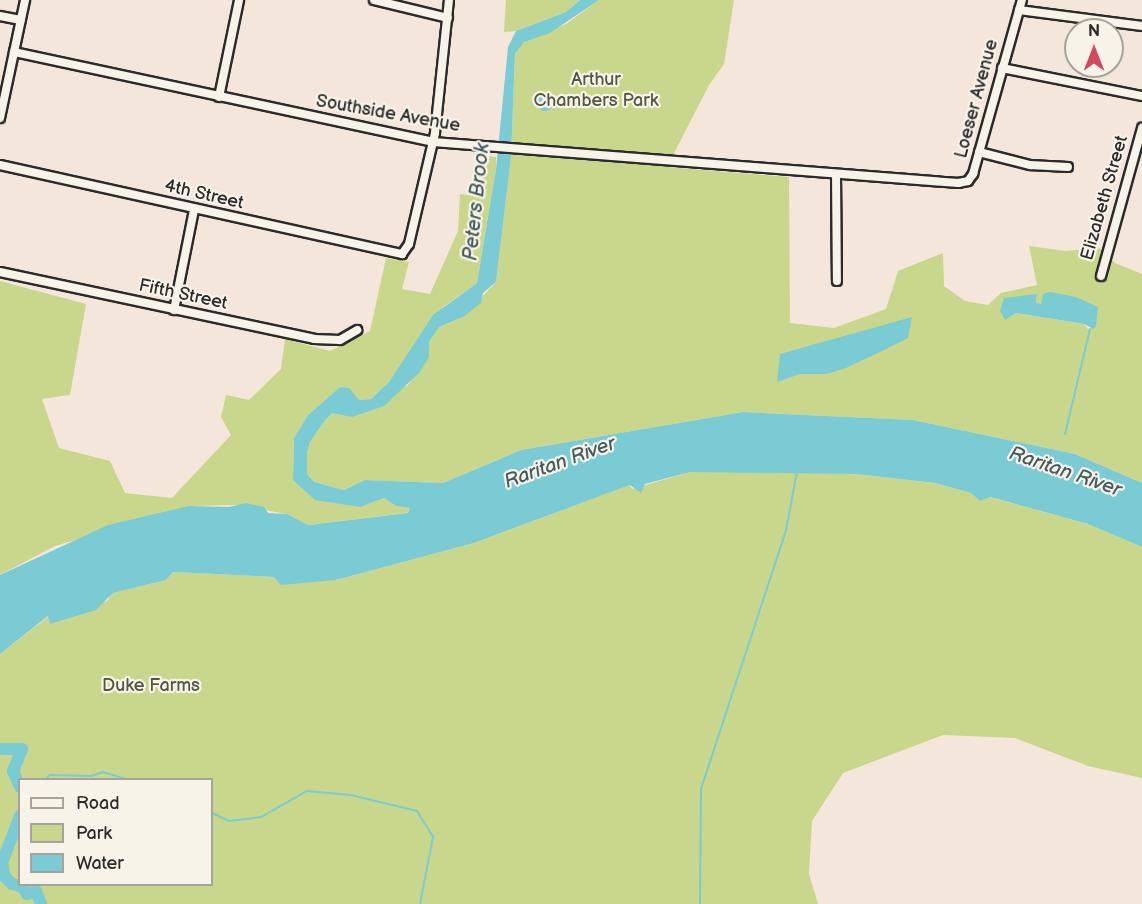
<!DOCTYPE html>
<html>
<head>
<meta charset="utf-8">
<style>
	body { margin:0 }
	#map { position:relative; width:1142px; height:904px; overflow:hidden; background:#f5e6dc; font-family:"Balsamiq Sans",sans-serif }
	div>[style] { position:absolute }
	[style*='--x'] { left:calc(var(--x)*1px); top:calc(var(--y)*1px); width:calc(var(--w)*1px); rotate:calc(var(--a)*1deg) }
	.green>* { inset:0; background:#c8d78b }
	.water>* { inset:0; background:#7bcbd4 }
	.round { border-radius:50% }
	.stream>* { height:2px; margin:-1px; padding:0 1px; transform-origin:1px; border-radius:1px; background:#7bcbd4 }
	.river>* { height:12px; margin:-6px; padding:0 6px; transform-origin:6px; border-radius:6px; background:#7bcbd4 }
	.roads { filter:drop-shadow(2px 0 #2b2b2b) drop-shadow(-2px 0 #2b2b2b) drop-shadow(0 2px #2b2b2b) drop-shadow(0 -2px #2b2b2b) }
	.minor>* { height:8px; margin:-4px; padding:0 4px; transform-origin:4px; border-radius:4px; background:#f7f3e8 }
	span { translate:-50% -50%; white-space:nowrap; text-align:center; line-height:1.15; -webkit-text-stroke:4.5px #f7f3e8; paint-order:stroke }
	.park-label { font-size:18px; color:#525643 }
	.street-label { font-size:18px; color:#2b2b2b }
	.water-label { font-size:20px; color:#435b5e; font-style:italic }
	.legend { position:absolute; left:18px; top:778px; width:195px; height:108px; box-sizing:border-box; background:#f7f3e8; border:2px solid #a5a39c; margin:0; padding:8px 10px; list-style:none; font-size:18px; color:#2b2b2b }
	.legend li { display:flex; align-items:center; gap:12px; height:30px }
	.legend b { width:30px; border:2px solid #a5a39c }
	.north { position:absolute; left:1064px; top:18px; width:60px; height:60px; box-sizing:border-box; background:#f7f3e8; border:2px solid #a5a39c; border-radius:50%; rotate:0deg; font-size:16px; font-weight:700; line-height:24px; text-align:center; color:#2b2b2b }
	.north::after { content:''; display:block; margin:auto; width:21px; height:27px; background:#d1495b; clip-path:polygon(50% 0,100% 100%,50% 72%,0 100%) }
</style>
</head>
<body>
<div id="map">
	<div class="green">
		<i style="clip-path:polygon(506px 0,580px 0,566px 12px,516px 31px,504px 32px)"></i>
		<i style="clip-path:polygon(evenodd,599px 0,734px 0,724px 64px,709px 85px,667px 167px,789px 177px,790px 323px,834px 328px,886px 309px,898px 271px,943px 253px,944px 286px,965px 301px,988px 305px,1001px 293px,1037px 285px,1029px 246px,1066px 251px,1099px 248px,1115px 263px,1142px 274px,1142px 483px,1075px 454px,913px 420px,743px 412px,521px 450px,443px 483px,365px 480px,344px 490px,314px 482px,307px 474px,307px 453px,310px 442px,326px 419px,331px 413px,359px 412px,408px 385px,429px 357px,429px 342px,439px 327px,463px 317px,496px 282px,511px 158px,515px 54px,524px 42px,566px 24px,599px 0,1037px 294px,1036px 303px,1096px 326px,1088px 329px,1084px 324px,1016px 313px,1005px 319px,1037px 294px)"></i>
		<i style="clip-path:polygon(490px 156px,496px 157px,496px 169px,477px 283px,443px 307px,389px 382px,371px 399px,359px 400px,349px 389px,340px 387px,308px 415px,294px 438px,293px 480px,359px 507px,384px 498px,396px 506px,411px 508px,407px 513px,307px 525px,287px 514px,236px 505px,190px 506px,55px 546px,0 575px,0 281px,86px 304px,70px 395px,42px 399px,59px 448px,110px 461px,125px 493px,172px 498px,231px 435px,221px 417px,226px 395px,249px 400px,281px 369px,285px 339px,330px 351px,370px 331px,386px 258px,409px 262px,402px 289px,430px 294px,458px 231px,460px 194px,475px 196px)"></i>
		<i style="clip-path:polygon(evenodd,768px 470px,856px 474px,935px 483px,971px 493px,980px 501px,989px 497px,1088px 524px,1142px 547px,1142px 778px,1088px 766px,1015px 738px,943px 735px,843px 773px,812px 821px,809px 874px,818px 904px,0 904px,0 654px,49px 616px,50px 624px,107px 601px,112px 593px,166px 580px,173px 572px,336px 580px,474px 543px,630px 485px,632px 489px,690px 472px,768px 470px,20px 780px,212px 780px,212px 884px,20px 884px,20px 780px)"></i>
	</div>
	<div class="water">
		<i style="clip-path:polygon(580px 0,599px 0,550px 33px,524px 42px,515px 54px,511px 158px,496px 282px,483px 293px,481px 303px,463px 317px,439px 327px,429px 342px,429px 357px,419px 373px,384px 406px,352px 417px,332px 413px,326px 419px,310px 442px,307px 453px,307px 474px,314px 482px,344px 490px,365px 480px,443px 483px,521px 450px,743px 412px,913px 420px,1075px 454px,1142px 483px,1142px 547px,1088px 524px,990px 497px,980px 501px,971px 493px,935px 483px,856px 474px,690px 472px,645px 484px,641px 493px,630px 485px,474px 543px,336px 580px,281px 585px,274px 577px,173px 572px,166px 580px,113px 593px,96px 610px,50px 624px,48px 616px,0 654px,0 575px,108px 525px,189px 506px,229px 507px,246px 503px,264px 507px,268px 513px,287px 514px,308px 525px,408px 513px,410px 508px,396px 506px,384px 498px,360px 507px,315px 500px,293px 480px,294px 438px,308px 415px,340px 387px,349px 388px,359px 400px,371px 399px,389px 382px,433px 315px,477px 283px,496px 169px,508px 47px,516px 31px,566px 12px)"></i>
		<i class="round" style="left:536px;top:93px;width:18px;height:18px"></i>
		<i style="clip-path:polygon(1050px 292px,1076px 297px,1098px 307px,1096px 326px,1093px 329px,1084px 324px,1016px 313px,1005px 320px,1000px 311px,1004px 298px,1037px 294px,1036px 303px,1041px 304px,1043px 294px)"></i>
		<i style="clip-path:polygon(912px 317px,908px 338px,882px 351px,846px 368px,826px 374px,800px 374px,777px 382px,780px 354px)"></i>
	</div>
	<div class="stream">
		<i style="--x:1065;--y:434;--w:108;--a:-76.6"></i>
		<i style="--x:45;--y:780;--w:7;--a:-45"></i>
		<i style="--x:50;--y:775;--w:41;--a:1.4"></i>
		<i style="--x:91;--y:776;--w:13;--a:-18"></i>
		<i style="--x:103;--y:772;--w:28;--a:17"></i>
		<i style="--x:212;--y:813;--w:19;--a:25"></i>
		<i style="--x:229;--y:821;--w:32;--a:-7"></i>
		<i style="--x:261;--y:817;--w:53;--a:-29.5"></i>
		<i style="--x:307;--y:791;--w:44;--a:5.2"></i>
		<i style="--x:351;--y:795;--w:68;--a:13.6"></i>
		<i style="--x:417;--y:811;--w:31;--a:58"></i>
		<i style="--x:433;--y:837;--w:68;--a:101"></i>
		<i style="--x:700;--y:904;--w:115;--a:-89.5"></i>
		<i style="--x:701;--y:789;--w:273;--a:-71.8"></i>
		<i style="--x:786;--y:530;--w:59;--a:-79.3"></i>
	</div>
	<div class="river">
		<i style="--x:0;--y:749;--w:22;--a:0"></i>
		<i style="--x:22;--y:749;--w:24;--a:112"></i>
		<i style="--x:13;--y:771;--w:17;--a:66"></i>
		<i style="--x:20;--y:816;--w:50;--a:111"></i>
		<i style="--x:2;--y:863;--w:14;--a:78"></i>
		<i style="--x:5;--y:877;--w:10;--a:45"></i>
		<i style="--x:12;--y:884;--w:11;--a:15"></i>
		<i style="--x:23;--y:887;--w:8;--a:60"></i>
		<i style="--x:27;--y:894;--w:9;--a:-18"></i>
		<i style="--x:36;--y:891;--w:14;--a:69"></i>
	</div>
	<div class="roads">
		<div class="minor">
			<i style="--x:374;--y:0;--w:76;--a:13.7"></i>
			<i style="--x:1019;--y:10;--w:124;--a:7.4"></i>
			<i style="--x:0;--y:16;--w:21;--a:11"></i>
			<i style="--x:14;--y:52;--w:429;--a:12.1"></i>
			<i style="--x:433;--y:142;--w:527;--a:4.47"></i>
			<i style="--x:958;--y:183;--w:10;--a:-11"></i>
			<i style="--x:968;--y:181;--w:9;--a:-54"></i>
			<i style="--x:973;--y:174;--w:181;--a:-74.3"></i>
			<i style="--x:1002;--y:68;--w:143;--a:11.3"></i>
			<i style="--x:219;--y:97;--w:99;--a:-78.3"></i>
			<i style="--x:0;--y:118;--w:121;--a:-78"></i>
			<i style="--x:979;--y:152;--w:53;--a:14.3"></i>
			<i style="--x:1030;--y:165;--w:38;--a:3"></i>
			<i style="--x:0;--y:165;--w:412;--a:12.5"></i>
			<i style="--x:402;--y:254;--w:12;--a:-55"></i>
			<i style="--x:409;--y:244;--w:114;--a:-76.8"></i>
			<i style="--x:435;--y:133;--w:134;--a:-84"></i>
			<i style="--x:836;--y:174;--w:107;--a:89.5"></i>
			<i style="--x:0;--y:272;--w:321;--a:12"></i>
			<i style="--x:314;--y:339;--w:26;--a:2"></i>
			<i style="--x:340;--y:340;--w:20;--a:-30"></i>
			<i style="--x:1101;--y:276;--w:154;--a:-74.5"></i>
			<i style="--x:174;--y:310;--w:102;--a:-78.7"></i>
		</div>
	</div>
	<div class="park-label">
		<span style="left:596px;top:91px">Arthur<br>Chambers Park</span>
		<span style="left:151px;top:686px">Duke Farms</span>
	</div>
	<div class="street-label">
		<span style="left:977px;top:99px;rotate:-75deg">Loeser Avenue</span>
		<span style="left:388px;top:114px;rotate:10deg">Southside Avenue</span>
		<span style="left:204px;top:195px;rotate:13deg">4th Street</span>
		<span style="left:1105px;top:198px;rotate:-74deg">Elizabeth Street</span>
		<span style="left:183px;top:295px;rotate:12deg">Fifth Street</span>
	</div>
	<div class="water-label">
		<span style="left:477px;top:202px;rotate:-84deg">Peters Brook</span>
		<span style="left:560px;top:463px;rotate:-20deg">Raritan River</span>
		<span style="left:1065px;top:472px;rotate:19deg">Raritan River</span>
	</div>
	<ul class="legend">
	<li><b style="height:8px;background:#f7f3e8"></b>Road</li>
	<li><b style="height:16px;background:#c8d78b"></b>Park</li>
	<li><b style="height:16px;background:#7bcbd4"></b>Water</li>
	</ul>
	<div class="north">N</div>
</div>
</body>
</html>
